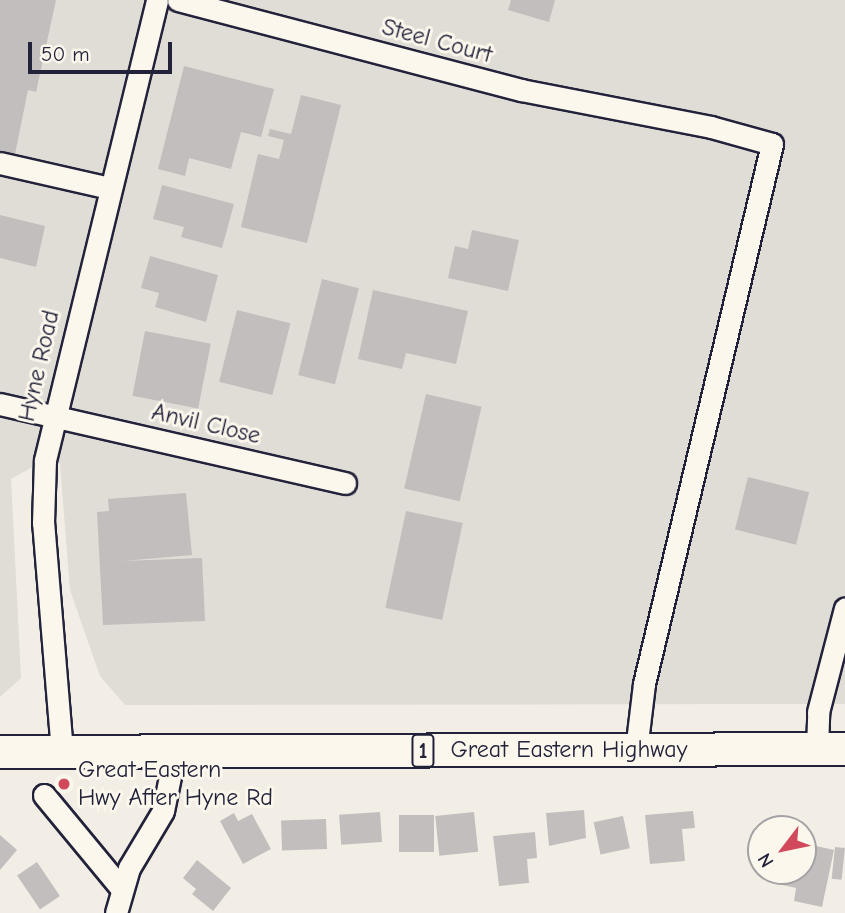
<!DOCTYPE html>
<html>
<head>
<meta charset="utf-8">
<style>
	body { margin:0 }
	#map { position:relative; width:845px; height:913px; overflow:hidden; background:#f2eee5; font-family:"Comic Neue",sans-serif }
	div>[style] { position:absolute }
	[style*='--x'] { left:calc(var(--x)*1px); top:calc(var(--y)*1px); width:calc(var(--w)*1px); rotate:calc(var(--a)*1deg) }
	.built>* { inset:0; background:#e0dcd6 }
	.building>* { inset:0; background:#c2bebe; transform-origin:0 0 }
	.roads { filter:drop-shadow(2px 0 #22223b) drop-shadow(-2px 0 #22223b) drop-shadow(0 2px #22223b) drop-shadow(0 -2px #22223b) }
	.minor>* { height:21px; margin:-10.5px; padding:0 10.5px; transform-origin:10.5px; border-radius:10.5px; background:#fbf7ec }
	.highway>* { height:32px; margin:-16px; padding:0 16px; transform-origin:16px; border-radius:16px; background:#fbf7ec }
	.dots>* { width:19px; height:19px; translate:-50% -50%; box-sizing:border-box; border:4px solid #fbf7ec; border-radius:50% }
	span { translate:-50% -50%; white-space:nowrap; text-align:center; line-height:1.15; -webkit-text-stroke:6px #fbf7ec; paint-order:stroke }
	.shield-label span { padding:2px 5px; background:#fbf7ec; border:2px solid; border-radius:5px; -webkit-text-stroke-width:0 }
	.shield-label { font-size:23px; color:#22223b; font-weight:700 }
	.street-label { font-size:24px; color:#22223b }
	.poi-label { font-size:24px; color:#22223b }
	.left { translate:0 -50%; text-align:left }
	.north { position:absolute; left:747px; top:815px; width:70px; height:70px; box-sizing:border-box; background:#fbf7ec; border:2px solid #a4a2a5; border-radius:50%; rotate:238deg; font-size:19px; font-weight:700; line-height:28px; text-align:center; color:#22223b }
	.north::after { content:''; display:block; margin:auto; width:24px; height:32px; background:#d1495b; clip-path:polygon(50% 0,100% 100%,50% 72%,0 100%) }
	.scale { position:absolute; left:28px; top:42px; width:144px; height:32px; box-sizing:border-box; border:4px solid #22223b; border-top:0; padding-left:9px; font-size:21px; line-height:24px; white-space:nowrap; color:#22223b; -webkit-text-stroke:5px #fbf7ec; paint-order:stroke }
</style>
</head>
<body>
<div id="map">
	<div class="built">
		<i style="clip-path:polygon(0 0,845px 0,845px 704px,125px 705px,100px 676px,70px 590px,60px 464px,45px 460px,11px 479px,21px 678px,0 697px)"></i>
	</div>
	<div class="building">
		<i style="clip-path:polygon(0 0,56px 0,36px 92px,28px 90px,15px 154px,0 150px)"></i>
		<i style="clip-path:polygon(511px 0,555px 0,549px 22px,508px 10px)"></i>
		<i style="clip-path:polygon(184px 66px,274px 89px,261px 137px,241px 132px,231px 169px,189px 158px,185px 176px,158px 169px)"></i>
		<i style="clip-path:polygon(301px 95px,341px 105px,307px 243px,241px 227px,258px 154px,279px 159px,284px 140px,268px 136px,270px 129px,291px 134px)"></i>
		<i style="clip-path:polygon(162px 185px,234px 204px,222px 248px,181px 237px,184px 227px,153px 219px)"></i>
		<i style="clip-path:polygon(0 215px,45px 226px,36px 267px,0 258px)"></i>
		<i style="clip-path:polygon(472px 230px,519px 240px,508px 291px,448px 278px,455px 246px,468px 249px)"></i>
		<i style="clip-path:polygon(150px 256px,218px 275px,206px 322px,155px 307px,159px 293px,141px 288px)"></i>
		<i style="left:322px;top:279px;width:38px;height:99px;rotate:14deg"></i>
		<i style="clip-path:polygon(373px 290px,468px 311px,456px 364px,406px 353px,402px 369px,358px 359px)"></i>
		<i style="left:237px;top:310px;width:55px;height:74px;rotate:14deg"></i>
		<i style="left:145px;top:331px;width:67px;height:66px;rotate:11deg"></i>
		<i style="left:426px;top:394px;width:57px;height:97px;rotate:13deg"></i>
		<i style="left:748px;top:477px;width:63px;height:54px;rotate:14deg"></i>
		<i style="clip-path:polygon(186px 493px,192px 555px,123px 561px,202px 558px,205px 621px,103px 625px,97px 512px,109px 511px,108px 499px)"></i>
		<i style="left:406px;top:511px;width:58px;height:99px;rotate:12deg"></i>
		<i style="clip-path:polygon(584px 810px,586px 838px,549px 846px,546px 813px)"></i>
		<i style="clip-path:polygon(693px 811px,695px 828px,682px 829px,685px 861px,650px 864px,645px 815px)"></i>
		<i style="left:380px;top:812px;width:30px;height:41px;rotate:86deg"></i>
		<i style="left:474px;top:812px;width:40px;height:39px;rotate:84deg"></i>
		<i style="clip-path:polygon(234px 813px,238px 821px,252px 814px,271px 849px,243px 864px,220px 821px)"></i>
		<i style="left:399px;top:815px;width:35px;height:37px"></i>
		<i style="left:623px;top:816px;width:33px;height:30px;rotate:78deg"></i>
		<i style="left:326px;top:819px;width:30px;height:45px;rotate:88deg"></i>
		<i style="clip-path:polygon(535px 832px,537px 858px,527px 859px,529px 883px,499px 886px,493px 836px)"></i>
		<i style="clip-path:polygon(0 835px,17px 850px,0 870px)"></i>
		<i style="clip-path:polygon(803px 843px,834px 850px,822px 907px,794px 901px,796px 888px,774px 883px,776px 871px,803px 871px)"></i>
		<i style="left:835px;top:847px;width:10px;height:32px;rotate:6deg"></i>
		<i style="clip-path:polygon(197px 860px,231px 888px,213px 911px,192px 894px,196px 889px,183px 878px)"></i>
		<i style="left:37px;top:862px;width:41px;height:24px;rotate:56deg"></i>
	</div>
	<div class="roads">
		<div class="minor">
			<i style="--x:178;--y:0;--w:355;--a:14.7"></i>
			<i style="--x:521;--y:90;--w:194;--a:11"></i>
			<i style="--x:711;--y:127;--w:63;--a:15.6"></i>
			<i style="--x:772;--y:144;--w:555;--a:103.34"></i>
			<i style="--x:644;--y:684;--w:66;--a:96.9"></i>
			<i style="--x:0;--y:163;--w:112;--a:12.9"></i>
			<i style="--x:0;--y:404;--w:354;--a:12.9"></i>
			<i style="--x:817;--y:749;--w:37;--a:-88"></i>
			<i style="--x:818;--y:712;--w:107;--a:-75.4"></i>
			<i style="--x:62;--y:752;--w:230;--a:-94.7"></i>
			<i style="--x:43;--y:523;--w:63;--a:-88.2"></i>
			<i style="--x:45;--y:460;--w:473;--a:-76.3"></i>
			<i style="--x:44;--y:795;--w:119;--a:50.4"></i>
			<i style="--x:116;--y:913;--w:47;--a:-73.9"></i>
			<i style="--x:129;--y:868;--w:66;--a:-59.2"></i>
			<i style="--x:163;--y:811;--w:60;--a:-78.5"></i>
		</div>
		<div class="highway">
			<i style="--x:0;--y:752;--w:845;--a:-0.2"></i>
		</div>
	</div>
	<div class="dots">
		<i style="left:64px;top:784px;background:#d1495b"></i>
	</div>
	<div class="shield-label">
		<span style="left:423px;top:751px">1</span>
	</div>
	<div class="street-label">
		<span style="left:437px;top:41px;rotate:15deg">Steel Court</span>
		<span style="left:39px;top:366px;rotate:-77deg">Hyne Road</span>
		<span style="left:206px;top:424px;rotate:13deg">Anvil Close</span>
		<span style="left:569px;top:750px">Great Eastern Highway</span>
	</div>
	<div class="poi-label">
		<span class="left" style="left:78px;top:784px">Great Eastern<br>Hwy After Hyne Rd</span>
	</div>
	<div class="north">N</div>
	<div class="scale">50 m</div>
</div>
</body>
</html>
